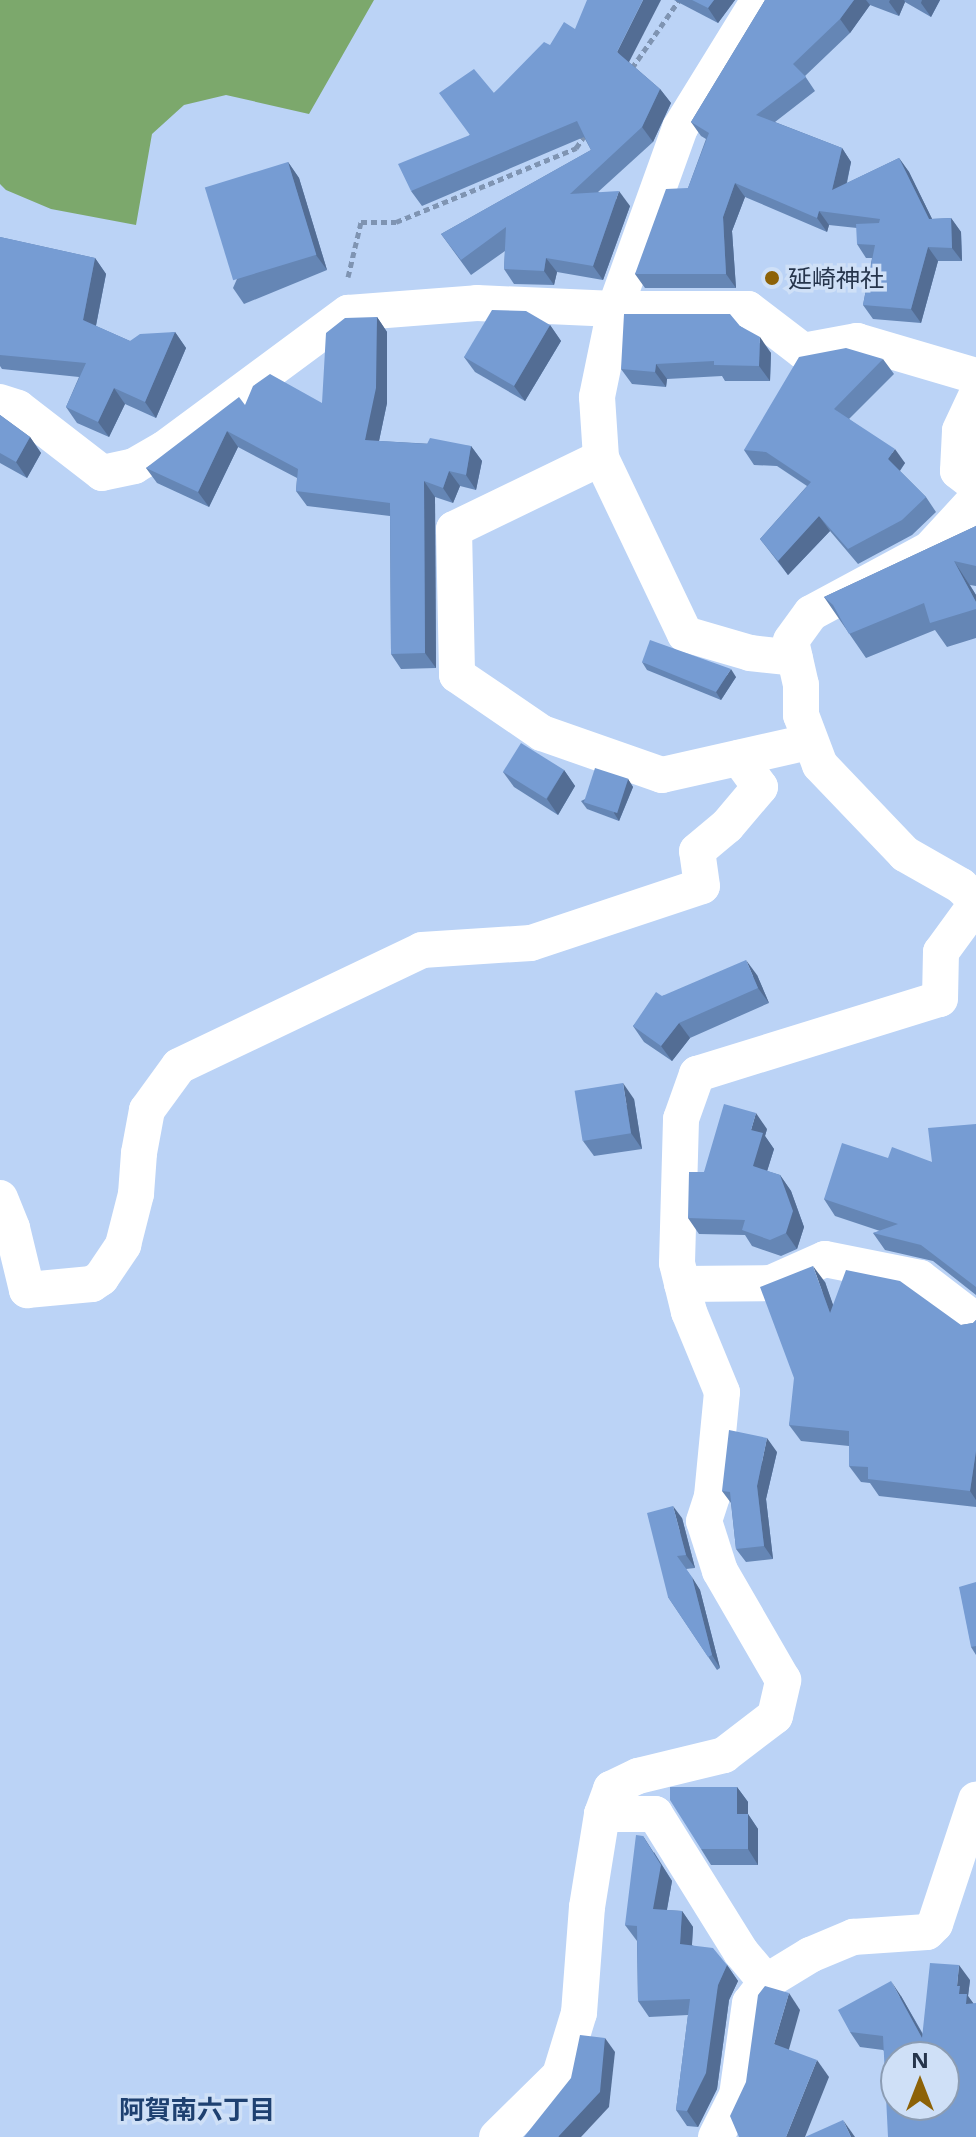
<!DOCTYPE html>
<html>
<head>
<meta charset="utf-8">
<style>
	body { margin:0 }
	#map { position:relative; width:976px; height:2137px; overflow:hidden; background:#bbd3f6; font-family:"Open Sans","Noto Sans JP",sans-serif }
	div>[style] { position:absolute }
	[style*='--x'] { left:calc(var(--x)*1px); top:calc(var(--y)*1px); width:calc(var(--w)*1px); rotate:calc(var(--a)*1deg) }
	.forest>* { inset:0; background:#7ca86c }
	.path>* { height:5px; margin-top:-2.5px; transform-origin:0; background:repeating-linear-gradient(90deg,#7f94b2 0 6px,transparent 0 10px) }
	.minor>* { height:36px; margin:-18px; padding:0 18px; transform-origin:18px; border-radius:18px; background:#fff }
	.wall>* { inset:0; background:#6586b5 }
	.shaded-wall>* { inset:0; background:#536d94 }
	.building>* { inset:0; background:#769cd3; transform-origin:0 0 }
	.dots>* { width:22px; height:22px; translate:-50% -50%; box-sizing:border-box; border:4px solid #cfe0f7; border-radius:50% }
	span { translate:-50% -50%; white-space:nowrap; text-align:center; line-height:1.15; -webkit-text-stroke:7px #cfe0f7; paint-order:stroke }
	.poi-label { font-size:24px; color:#26354c }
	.left { translate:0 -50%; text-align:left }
	.neighbourhood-label { font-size:26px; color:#1e4070; font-weight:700 }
	.north { position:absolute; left:880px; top:2041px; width:80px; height:80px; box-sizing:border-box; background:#cfe0f7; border:2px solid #8b9cb3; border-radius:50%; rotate:0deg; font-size:22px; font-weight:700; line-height:32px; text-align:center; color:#26354c }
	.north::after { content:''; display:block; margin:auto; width:28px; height:36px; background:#8d6207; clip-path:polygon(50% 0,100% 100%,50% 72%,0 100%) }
</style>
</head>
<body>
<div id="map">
	<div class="forest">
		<i style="clip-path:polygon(0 0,374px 0,309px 114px,226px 95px,184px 105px,152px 134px,136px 225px,51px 209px,6px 190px,0 184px)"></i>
	</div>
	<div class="path">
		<i style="--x:632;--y:68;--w:83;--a:-55.3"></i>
		<i style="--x:348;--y:277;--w:57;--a:-76.7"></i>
		<i style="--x:361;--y:222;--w:35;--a:0"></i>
		<i style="--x:396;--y:222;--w:195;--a:-22.3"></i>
		<i style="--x:576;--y:148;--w:19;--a:-55"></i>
	</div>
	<div class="minor">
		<i style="--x:759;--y:0;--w:150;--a:121.7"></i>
		<i style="--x:680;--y:128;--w:192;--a:109.8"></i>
		<i style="--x:615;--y:309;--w:90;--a:101.6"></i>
		<i style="--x:597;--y:397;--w:61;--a:86.2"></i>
		<i style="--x:601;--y:458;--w:195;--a:64.5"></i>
		<i style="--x:685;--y:634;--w:68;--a:16.3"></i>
		<i style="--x:750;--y:653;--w:45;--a:6.3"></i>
		<i style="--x:976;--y:396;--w:38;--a:115"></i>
		<i style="--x:960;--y:431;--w:40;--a:92.9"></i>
		<i style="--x:958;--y:471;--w:23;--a:38"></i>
		<i style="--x:0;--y:402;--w:19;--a:18"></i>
		<i style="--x:18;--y:408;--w:106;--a:37.7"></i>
		<i style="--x:102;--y:473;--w:33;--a:-12"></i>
		<i style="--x:134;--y:466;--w:34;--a:-30"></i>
		<i style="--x:164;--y:449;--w:229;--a:-36.5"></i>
		<i style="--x:348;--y:313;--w:129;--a:-4.4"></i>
		<i style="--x:477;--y:303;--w:138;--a:2.5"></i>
		<i style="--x:615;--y:309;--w:133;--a:0"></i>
		<i style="--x:748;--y:309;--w:69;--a:37.4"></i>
		<i style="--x:803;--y:351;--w:55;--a:-10.5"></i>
		<i style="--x:857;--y:341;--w:124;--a:16.4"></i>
		<i style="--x:601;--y:458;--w:163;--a:154.2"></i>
		<i style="--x:454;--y:529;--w:146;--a:88.8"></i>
		<i style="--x:457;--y:675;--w:103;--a:34.3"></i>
		<i style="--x:542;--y:733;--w:127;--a:19.3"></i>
		<i style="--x:662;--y:775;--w:151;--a:-12.7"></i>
		<i style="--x:976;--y:499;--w:68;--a:132.6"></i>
		<i style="--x:930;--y:549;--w:135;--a:151.7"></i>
		<i style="--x:811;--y:613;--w:34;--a:126"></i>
		<i style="--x:791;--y:641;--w:45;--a:77.2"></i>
		<i style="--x:801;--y:685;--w:30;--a:90"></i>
		<i style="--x:801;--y:715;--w:53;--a:69.2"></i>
		<i style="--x:820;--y:765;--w:123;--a:46.3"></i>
		<i style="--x:905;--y:854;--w:64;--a:29.7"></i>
		<i style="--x:961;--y:886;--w:21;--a:45"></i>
		<i style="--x:0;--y:1198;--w:32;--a:68"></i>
		<i style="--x:12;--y:1228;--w:64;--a:76.4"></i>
		<i style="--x:27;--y:1290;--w:65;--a:-5.3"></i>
		<i style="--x:92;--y:1284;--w:11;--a:-34"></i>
		<i style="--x:101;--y:1278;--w:40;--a:-56"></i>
		<i style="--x:123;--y:1245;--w:53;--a:-75.7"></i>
		<i style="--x:136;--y:1194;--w:41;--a:-85.8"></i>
		<i style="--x:139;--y:1153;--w:44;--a:-79.5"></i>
		<i style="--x:147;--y:1110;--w:54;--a:-54"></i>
		<i style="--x:179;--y:1066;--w:269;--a:-25.5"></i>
		<i style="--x:422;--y:950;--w:109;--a:-3.7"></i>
		<i style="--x:531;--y:943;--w:180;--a:-18.4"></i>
		<i style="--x:702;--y:886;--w:35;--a:-98"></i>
		<i style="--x:697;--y:851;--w:39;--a:-40"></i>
		<i style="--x:727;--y:826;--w:51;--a:-49.8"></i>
		<i style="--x:760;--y:787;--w:36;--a:-126"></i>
		<i style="--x:682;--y:1284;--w:89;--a:-0.6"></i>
		<i style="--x:771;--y:1283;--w:59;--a:-24"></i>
		<i style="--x:825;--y:1259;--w:97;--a:11.3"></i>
		<i style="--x:920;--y:1278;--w:71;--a:37.5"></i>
		<i style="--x:602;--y:1814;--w:27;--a:-70"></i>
		<i style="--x:611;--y:1789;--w:30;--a:-26"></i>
		<i style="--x:638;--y:1776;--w:89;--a:-13.7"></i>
		<i style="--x:724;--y:1755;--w:64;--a:-37.4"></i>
		<i style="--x:775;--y:1716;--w:37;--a:-77"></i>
		<i style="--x:783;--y:1680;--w:126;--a:-120"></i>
		<i style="--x:720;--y:1571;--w:52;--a:-107.7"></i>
		<i style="--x:704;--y:1521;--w:26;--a:-72"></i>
		<i style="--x:712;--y:1496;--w:104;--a:-84.5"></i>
		<i style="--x:722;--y:1392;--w:87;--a:-112.4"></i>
		<i style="--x:689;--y:1312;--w:50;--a:-103.8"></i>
		<i style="--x:677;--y:1263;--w:144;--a:-88.4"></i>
		<i style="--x:681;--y:1119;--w:48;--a:-70.4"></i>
		<i style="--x:697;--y:1074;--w:254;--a:-17.2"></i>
		<i style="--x:940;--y:999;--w:47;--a:-88.8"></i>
		<i style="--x:941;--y:952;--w:59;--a:-53.9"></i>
		<i style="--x:766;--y:1982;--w:52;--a:-31.5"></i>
		<i style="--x:810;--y:1955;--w:47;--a:-22.7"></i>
		<i style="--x:853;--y:1937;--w:74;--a:-3.9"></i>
		<i style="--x:927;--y:1932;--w:11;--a:-45"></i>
		<i style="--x:935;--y:1924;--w:131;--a:-71.7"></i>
		<i style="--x:497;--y:2137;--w:88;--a:-44.5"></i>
		<i style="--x:560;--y:2075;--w:65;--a:-73"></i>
		<i style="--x:579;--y:2013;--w:106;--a:-85.7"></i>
		<i style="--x:587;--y:1907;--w:94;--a:-80.8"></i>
		<i style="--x:602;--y:1814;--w:53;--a:0"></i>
		<i style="--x:655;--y:1814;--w:163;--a:58.1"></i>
		<i style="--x:741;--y:1952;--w:39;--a:50"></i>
		<i style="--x:766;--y:1982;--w:26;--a:127"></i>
		<i style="--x:750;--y:2003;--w:93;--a:98"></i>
		<i style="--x:737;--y:2095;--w:47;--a:116.6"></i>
	</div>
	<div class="wall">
		<i style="clip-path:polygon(674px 0,735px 0,718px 23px)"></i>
		<i style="clip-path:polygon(765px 0,940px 0,931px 17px,905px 2px,899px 16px,870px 5px,850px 33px,805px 76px,815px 91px,775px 122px,842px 148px,851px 162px,847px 183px,899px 158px,909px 172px,932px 219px,951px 218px,961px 232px,962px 261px,938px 261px,921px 323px,873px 319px,863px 305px,872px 258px,866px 258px,857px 244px,857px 228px,829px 225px,827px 232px,745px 197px,732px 231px,736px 288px,645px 288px,635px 274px,688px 188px,706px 139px,701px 136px,691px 122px)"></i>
		<i style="clip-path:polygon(550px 45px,629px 62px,660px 89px,671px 103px,653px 142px,598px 192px,630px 206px,603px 280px,557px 272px,554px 285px,514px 284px,504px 269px,505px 251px,471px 275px,441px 234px,591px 150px,584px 137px,422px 206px,411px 191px,469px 136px,494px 93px)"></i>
		<i style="clip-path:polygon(288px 162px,299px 178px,327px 270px,244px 304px,233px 288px)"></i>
		<i style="clip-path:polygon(0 237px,95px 258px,106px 274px,96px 326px,130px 341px,175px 332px,186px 348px,156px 418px,125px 404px,109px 437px,77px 423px,66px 407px,79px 377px,2px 369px,0 366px)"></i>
		<i style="clip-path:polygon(377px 317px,387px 332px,387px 403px,379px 441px,471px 446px,482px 461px,476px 490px,460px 486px,453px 503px,435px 497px,436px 668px,401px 669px,391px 654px,390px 516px,307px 506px,296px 491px,297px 478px,238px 447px,209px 507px,157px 483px,146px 468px,245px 405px,322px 403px)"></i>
		<i style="clip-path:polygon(550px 325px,561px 341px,525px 401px,475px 372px,464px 357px)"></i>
		<i style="clip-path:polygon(740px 326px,771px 353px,770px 381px,725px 381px,722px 376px,667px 379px,666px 387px,632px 384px,621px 369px)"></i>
		<i style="clip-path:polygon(883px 359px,894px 374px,849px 419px,905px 463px,900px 471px,926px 497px,936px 512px,912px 535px,858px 564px,830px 531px,788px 575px,760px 539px,807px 486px,777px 466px,754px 465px,744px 450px)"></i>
		<i style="clip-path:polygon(0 415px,30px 437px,41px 453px,27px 478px,0 463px)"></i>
		<i style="clip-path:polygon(976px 526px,976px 586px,970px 585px,976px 595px,976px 638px,947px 647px,935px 630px,866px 658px,824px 597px)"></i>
		<i style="clip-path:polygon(642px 662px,736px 677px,721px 700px,647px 670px)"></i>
		<i style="clip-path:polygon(564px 770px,575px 786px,558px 815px,514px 787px,503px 772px)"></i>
		<i style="clip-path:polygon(628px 779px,633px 787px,619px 821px,587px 809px,581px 801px)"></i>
		<i style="clip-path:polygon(757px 975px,769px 1003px,690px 1038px,672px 1061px,644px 1042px,633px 1026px,662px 996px)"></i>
		<i style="clip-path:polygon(634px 1099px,642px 1149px,594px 1156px,583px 1141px)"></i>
		<i style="clip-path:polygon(976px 1124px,976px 1295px,933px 1261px,885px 1250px,873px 1233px,880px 1231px,835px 1216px,824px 1199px,888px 1158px,932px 1162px)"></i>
		<i style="clip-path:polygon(767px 1129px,765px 1136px,774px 1149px,767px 1171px,780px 1175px,791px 1191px,804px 1227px,797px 1249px,781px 1256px,752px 1246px,745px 1235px,699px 1234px,688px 1218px,704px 1172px)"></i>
		<i style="clip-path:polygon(825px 1282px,833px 1306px,961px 1325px,973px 1323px,976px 1320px,976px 1507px,879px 1496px,870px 1483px,861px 1482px,849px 1466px,849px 1446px,801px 1441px,789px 1425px)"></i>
		<i style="clip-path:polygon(777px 1452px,766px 1499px,773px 1559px,746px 1562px,736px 1549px,731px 1503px,722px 1491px)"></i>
		<i style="clip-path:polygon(682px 1518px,695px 1568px,686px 1569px,700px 1590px,720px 1668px,717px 1670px,668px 1597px)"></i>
		<i style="clip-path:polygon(976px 1582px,976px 1655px,971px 1647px)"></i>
		<i style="clip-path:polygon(737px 1787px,748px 1802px,748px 1814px,758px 1829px,758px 1865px,711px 1865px,701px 1849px)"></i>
		<i style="clip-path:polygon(654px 1852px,672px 1881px,667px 1910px,682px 1911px,693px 1927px,692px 1945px,727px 1965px,738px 1981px,729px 2000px,717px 2089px,698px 2127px,687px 2126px,676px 2110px,688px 2015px,649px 2017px,638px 2001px,637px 1941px,625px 1925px)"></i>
		<i style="clip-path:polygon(970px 1980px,968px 1996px,973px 2003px,976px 2137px,883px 2050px,860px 2047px,850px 2032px,901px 1996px,923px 2034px)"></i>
	</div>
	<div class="shaded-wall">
		<i style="clip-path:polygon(643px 0,661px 0,627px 66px,617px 52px)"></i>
		<i style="clip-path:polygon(714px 0,735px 0,718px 23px,708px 8px)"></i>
		<i style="clip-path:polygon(854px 0,866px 0,870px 5px,850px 33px,840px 19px)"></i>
		<i style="clip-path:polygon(890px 0,904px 0,905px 2px,899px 16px,889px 2px)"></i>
		<i style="clip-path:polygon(922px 0,940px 0,931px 17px,921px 3px)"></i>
		<i style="clip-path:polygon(660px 89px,671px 103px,653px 142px,642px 127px)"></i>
		<i style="clip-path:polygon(842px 148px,851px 162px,842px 204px,832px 190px)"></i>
		<i style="clip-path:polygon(899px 158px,909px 172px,939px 233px,929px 219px)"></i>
		<i style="clip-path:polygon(288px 162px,299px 178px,327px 270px,316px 255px)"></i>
		<i style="clip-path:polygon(735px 183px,745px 197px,732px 231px,736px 288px,726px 274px,723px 217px)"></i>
		<i style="clip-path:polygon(619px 191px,630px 206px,603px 280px,593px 266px)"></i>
		<i style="clip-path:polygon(819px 211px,829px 225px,827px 232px,817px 218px)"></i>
		<i style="clip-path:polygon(951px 218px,961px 232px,962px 261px,952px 248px)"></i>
		<i style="clip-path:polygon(928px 247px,938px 261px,921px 323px,911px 309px)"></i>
		<i style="clip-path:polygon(95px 258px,106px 274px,94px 335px,83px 320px)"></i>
		<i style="clip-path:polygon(546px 258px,557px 272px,554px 285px,544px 271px)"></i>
		<i style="clip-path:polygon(377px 317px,387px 332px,387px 403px,376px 455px,365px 440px)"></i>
		<i style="clip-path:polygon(550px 325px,561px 341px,525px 401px,514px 386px)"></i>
		<i style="clip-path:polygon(175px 332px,186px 348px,156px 418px,145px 402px)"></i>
		<i style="clip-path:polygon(760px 337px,771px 353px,770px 381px,759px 366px)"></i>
		<i style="clip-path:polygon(656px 364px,667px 379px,666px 387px,655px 372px)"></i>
		<i style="clip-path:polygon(114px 388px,125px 404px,109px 437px,98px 422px)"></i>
		<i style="clip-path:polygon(227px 431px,238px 447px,209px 507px,198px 492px)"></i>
		<i style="clip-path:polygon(30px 437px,41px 453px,27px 478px,16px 462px)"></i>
		<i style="clip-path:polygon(471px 446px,482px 461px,476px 490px,466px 475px)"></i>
		<i style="clip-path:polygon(895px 449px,905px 463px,898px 473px,888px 459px)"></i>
		<i style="clip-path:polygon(449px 471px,460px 486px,453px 503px,443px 488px)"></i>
		<i style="clip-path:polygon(424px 481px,435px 497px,436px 668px,425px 653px)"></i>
		<i style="clip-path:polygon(819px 516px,830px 531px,788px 575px,778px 561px)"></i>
		<i style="clip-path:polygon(954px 561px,976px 595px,976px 602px)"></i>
		<i style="clip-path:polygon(731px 669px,736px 677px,721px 700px,716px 692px)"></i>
		<i style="clip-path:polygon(564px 770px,575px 786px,558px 815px,547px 799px)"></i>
		<i style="clip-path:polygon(628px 779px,633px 787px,619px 821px,614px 813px)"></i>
		<i style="clip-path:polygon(746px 960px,757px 975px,769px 1003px,758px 988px)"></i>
		<i style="clip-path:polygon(679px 1023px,690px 1038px,672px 1061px,661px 1046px)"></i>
		<i style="clip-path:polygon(623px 1083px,634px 1099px,642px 1149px,631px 1133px)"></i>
		<i style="clip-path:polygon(756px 1113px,767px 1129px,765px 1136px,774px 1149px,764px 1181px,753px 1166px,751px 1130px)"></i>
		<i style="clip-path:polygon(780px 1175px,791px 1191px,804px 1227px,797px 1249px,786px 1233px)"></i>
		<i style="clip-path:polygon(813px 1266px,825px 1282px,842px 1330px,830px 1313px)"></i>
		<i style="clip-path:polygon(767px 1438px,777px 1452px,766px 1499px,773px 1559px,764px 1546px,757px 1486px)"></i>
		<i style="clip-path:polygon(976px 1451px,976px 1500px,970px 1491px)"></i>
		<i style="clip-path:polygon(673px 1506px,682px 1518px,695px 1568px,686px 1555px)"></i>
		<i style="clip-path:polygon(692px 1577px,700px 1590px,720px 1668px,712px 1655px)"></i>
		<i style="clip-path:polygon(737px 1787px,748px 1802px,748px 1814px,758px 1829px,758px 1865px,748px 1849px,737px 1814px)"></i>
		<i style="clip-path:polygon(643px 1836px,672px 1881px,664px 1925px,653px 1909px)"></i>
		<i style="clip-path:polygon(682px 1911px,693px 1927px,691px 1959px,680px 1944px)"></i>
		<i style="clip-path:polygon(727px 1965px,738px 1981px,729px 2000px,717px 2089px,698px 2127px,687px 2111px,718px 1985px)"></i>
		<i style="clip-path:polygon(959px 1965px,970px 1980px,968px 1996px,976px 2007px,976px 2018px,959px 1994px,957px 1986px)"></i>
		<i style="clip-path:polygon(891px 1981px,901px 1996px,933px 2053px,922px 2038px)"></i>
		<i style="clip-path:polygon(789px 1993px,800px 2010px,786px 2060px,774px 2044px)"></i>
		<i style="clip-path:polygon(605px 2038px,615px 2052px,609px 2107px,581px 2137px,558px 2137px)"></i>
		<i style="clip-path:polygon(817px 2060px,829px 2077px,805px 2137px,786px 2137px)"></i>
		<i style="clip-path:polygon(843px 2120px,855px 2137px,851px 2137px)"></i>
	</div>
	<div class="building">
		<i style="clip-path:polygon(587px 0,643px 0,617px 52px,660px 89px,642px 127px,570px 194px,619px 191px,593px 266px,546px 258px,544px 271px,504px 269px,506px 227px,461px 260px,441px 234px,591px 150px,577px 121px,411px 191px,398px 164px,470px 135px,439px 93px,474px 69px,494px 93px,544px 42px,550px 45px,564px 22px,575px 29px)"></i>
		<i style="clip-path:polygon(692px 0,714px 0,708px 8px)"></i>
		<i style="clip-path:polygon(765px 0,854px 0,840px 19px,793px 64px,806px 77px,756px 115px,842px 148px,832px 190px,899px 158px,929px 219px,951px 218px,952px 248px,928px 247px,911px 309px,863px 305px,875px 245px,857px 244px,856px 224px,879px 223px,880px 219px,819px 211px,817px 218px,735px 183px,723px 217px,726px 274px,635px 274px,666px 189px,688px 188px,709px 133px,691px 122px)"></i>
		<i style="left:288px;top:162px;width:97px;height:87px;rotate:73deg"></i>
		<i style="clip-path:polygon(0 237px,95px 258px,83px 320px,130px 341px,140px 334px,175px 332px,145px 402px,114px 388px,98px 422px,66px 407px,86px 363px,0 355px)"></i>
		<i style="clip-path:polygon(492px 310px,526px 311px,550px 325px,514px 386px,464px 357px)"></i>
		<i style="clip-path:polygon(624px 314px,730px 314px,740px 326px,760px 337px,759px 366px,714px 365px,714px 361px,656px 364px,655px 372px,621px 369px)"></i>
		<i style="clip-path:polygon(377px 317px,376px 388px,365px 440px,427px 444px,430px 438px,471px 446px,466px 475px,449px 471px,443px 488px,424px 481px,425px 653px,391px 654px,390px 503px,296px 491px,298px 469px,227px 431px,198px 492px,146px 468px,239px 397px,245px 405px,253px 386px,270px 374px,322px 403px,326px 333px,345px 318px)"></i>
		<i style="clip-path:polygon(846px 348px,883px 359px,834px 409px,895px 449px,888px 459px,926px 497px,902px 520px,848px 549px,819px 516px,778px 561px,760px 539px,811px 482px,766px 452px,744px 450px,799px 357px)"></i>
		<i style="clip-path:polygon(0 415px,30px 437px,16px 462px,0 453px)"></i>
		<i style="clip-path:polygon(976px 526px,976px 566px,954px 561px,976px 602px,976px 609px,930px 623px,924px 603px,849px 634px,833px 605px,824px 597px)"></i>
		<i style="clip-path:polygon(650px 640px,731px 669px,716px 692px,642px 662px)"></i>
		<i style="left:521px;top:743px;width:51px;height:34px;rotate:32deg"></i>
		<i style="left:595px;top:768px;width:35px;height:36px;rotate:18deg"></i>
		<i style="clip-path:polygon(746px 960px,758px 988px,679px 1023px,661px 1046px,633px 1026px,656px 992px,662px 996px)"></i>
		<i style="left:623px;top:1083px;width:51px;height:49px;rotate:81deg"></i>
		<i style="clip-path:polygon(724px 1104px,756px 1113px,751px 1130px,763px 1133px,753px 1166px,780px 1175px,793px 1211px,786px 1233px,770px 1240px,742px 1230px,745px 1220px,688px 1218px,689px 1172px,704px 1172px)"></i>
		<i style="clip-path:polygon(976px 1124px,976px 1287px,921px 1245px,873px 1233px,898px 1224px,824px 1199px,842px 1143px,888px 1158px,892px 1147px,932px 1162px,928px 1128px)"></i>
		<i style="clip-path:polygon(813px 1266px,830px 1313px,846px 1270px,900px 1281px,961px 1325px,973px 1323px,976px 1320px,976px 1451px,970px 1491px,868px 1479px,868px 1467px,849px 1466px,849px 1431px,789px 1425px,794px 1378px,760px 1287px)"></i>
		<i style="clip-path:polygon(729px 1430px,767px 1438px,757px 1486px,764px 1546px,736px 1549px,730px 1492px,722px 1491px)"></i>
		<i style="clip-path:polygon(673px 1506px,686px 1555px,677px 1556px,692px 1577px,712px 1655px,708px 1657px,668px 1597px,647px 1513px)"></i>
		<i style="clip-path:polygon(976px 1582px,976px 1646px,971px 1647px,959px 1587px)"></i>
		<i style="clip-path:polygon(670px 1787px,737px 1787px,737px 1814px,748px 1814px,748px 1849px,701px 1849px,670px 1800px)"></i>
		<i style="clip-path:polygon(636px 1835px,643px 1836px,661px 1865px,653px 1909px,682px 1911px,680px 1944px,713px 1948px,727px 1965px,718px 1985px,706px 2073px,687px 2111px,676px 2110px,690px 1999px,638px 2001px,637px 1926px,625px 1925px)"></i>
		<i style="clip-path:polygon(evenodd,930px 1963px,959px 1965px,957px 1986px,960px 1986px,959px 1994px,967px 1994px,966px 2004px,976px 2003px,976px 2137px,888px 2137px,883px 2036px,850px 2032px,838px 2010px,891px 1981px,922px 2038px,930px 1963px,896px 2057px,944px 2057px,944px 2105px,896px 2105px,896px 2057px)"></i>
		<i style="clip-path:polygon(765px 1986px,789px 1993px,774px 2044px,817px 2060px,786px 2137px,739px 2137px,730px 2116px,746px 2082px,758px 1995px)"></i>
		<i style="clip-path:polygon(580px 2035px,605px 2038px,600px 2092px,558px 2137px,524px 2137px,571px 2078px)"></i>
		<i style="clip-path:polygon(843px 2120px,851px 2137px,805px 2137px)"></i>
	</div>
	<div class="dots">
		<i style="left:772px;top:278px;background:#8d6207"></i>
	</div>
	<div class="poi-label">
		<span class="left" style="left:788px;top:278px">延崎神社</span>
	</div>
	<div class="neighbourhood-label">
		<span style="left:197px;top:2110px">阿賀南六丁目</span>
	</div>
	<div class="north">N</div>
</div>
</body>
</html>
